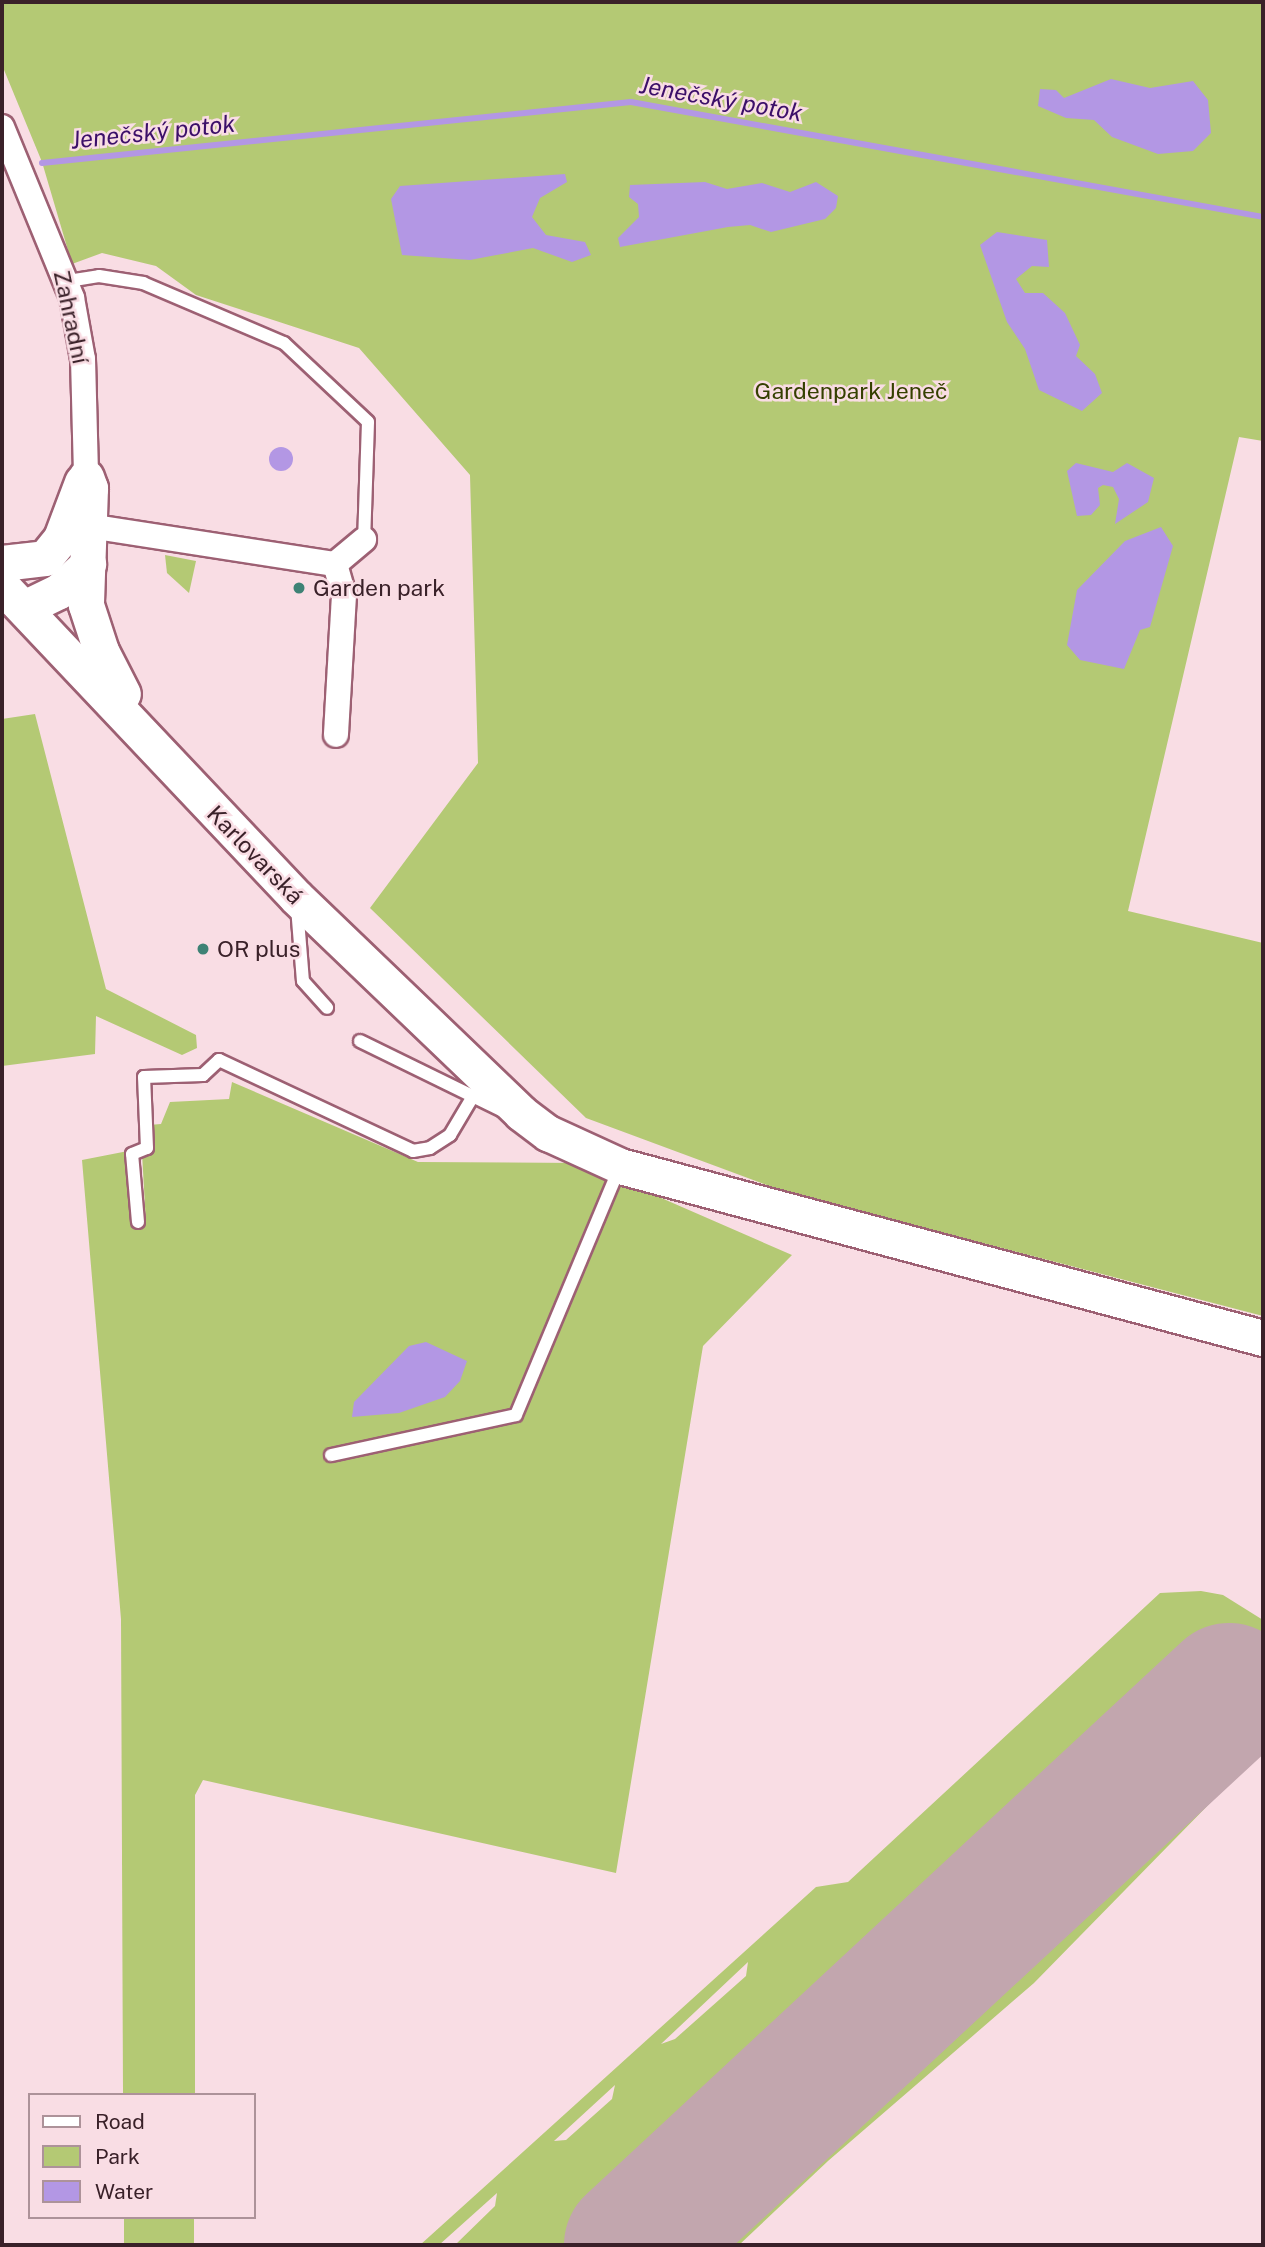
<!DOCTYPE html>
<html>
<head>
<meta charset="utf-8">
<style>
	body { margin:0 }
	#map { position:relative; width:1265px; height:2247px; overflow:hidden; background:#f9dde4; font-family:"Public Sans",sans-serif }
	div>[style] { position:absolute }
	[style*='--x'] { left:calc(var(--x)*1px); top:calc(var(--y)*1px); width:calc(var(--w)*1px); rotate:calc(var(--a)*1deg) }
	.green>* { inset:0; background:#b4c974; transform-origin:0 0 }
	.water>* { inset:0; background:#b397e4 }
	.round { border-radius:50% }
	.stream>* { height:6px; margin:-3px; padding:0 3px; transform-origin:3px; border-radius:3px; background:#b397e4 }
	.runway>* { height:138px; margin:-69px; padding:0 69px; transform-origin:69px; border-radius:69px; background:#c2a6ae }
	.roads { filter:drop-shadow(2px 0 #9d6073) drop-shadow(-2px 0 #9d6073) drop-shadow(0 2px #9d6073) drop-shadow(0 -2px #9d6073) }
	.service>* { height:12px; margin:-6px; padding:0 6px; transform-origin:6px; border-radius:6px; background:#fff }
	.minor>* { height:24px; margin:-12px; padding:0 12px; transform-origin:12px; border-radius:12px; background:#fff }
	.secondary>* { height:35px; margin:-17.5px; padding:0 17.5px; transform-origin:17.5px; border-radius:17.5px; background:#fff }
	.dots>* { width:19px; height:19px; translate:-50% -50%; box-sizing:border-box; border:4px solid #f9dde4; border-radius:50% }
	span { translate:-50% -50%; white-space:nowrap; text-align:center; line-height:1.15; -webkit-text-stroke:5px #f9dde4; paint-order:stroke }
	.street-label { font-size:23px; color:#3a2129 }
	.park-label { font-size:23px; color:#354000 }
	.poi-label { font-size:23px; color:#3a2129 }
	.left { translate:0 -50%; text-align:left }
	.water-label { font-size:24px; color:#3c0f69; font-style:italic }
	.frame { position:absolute; inset:0; border:4px solid #3a2129; pointer-events:none }
	.legend { position:absolute; left:28px; top:2093px; width:228px; height:126px; box-sizing:border-box; background:#f9dde4; border:2px solid #ad9299; margin:0; padding:9px 12px; list-style:none; font-size:21px; color:#3a2129 }
	.legend li { display:flex; align-items:center; gap:14px; height:35px }
	.legend b { width:35px; border:2px solid #ad9299 }
</style>
</head>
<body>
<div id="map">
	<div class="green">
		<i style="clip-path:polygon(2px 2px,1263px 2px,1263px 441px,1239px 437px,1128px 911px,1263px 943px,1263px 1316px,783px 1191px,586px 1118px,370px 908px,478px 763px,470px 475px,359px 348px,196px 295px,156px 266px,102px 253px,72px 264px,42px 162px,2px 65px)"></i>
		<i style="clip-path:polygon(165px 555px,196px 561px,189px 593px,167px 573px)"></i>
		<i style="clip-path:polygon(35px 714px,106px 989px,196px 1035px,197px 1048px,182px 1055px,96px 1016px,95px 1054px,2px 1066px,2px 719px)"></i>
		<i style="clip-path:polygon(232px 1082px,418px 1162px,581px 1163px,792px 1255px,703px 1346px,616px 1873px,203px 1780px,195px 1795px,195px 2095px,123px 2095px,121px 1619px,82px 1160px,128px 1151px,135px 1226px,146px 1224px,142px 1153px,149px 1125px,161px 1124px,170px 1102px,229px 1099px)"></i>
		<i style="clip-path:polygon(evenodd,1201px 1591px,1223px 1595px,1263px 1620px,1263px 1749px,1034px 1983px,828px 2161px,739px 2245px,455px 2245px,495px 2206px,497px 2193px,439px 2245px,420px 2245px,816px 1887px,848px 1882px,1160px 1593px,1201px 1591px,748px 1962px,746px 1976px,675px 2039px,661px 2044px,748px 1962px,1201px 1591px,615px 2085px,612px 2099px,566px 2140px,554px 2141px,615px 2085px)"></i>
		<i style="left:124px;top:2217px;width:70px;height:28px"></i>
	</div>
	<div class="water">
		<i style="clip-path:polygon(1111px 79px,1150px 88px,1193px 81px,1208px 100px,1211px 133px,1193px 151px,1158px 154px,1112px 137px,1094px 120px,1066px 118px,1038px 106px,1040px 89px,1056px 90px,1064px 98px)"></i>
		<i style="clip-path:polygon(565px 174px,567px 182px,540px 198px,532px 217px,546px 235px,585px 242px,591px 255px,572px 262px,533px 248px,470px 260px,402px 255px,391px 199px,400px 186px)"></i>
		<i style="clip-path:polygon(705px 182px,727px 189px,762px 183px,790px 192px,816px 182px,838px 196px,836px 208px,825px 219px,771px 232px,750px 225px,728px 227px,620px 247px,618px 238px,639px 217px,638px 204px,629px 197px,630px 185px)"></i>
		<i style="clip-path:polygon(997px 232px,1047px 240px,1049px 267px,1032px 266px,1016px 279px,1025px 293px,1043px 293px,1065px 313px,1080px 345px,1076px 356px,1095px 374px,1102px 393px,1082px 411px,1039px 390px,1025px 349px,1007px 322px,980px 245px)"></i>
		<i class="round" style="left:269px;top:447px;width:24px;height:24px"></i>
		<i style="clip-path:polygon(1076px 463px,1113px 472px,1127px 463px,1154px 478px,1148px 502px,1115px 524px,1119px 499px,1113px 487px,1103px 485px,1098px 488px,1100px 505px,1091px 515px,1077px 516px,1067px 471px)"></i>
		<i style="clip-path:polygon(1161px 527px,1173px 546px,1150px 627px,1140px 630px,1124px 669px,1080px 660px,1067px 645px,1077px 590px,1125px 541px)"></i>
		<i style="clip-path:polygon(426px 1342px,467px 1361px,460px 1381px,445px 1397px,399px 1413px,352px 1417px,354px 1402px,409px 1346px)"></i>
	</div>
	<div class="stream">
		<i style="--x:42;--y:163;--w:592;--a:-5.91"></i>
		<i style="--x:631;--y:102;--w:642;--a:10.31"></i>
	</div>
	<div class="runway">
		<i style="--x:633;--y:2245;--w:813;--a:-42.86"></i>
	</div>
	<div class="roads">
		<div class="service">
			<i style="--x:68;--y:281;--w:31;--a:-9"></i>
			<i style="--x:99;--y:276;--w:45;--a:9"></i>
			<i style="--x:143;--y:283;--w:153;--a:23.1"></i>
			<i style="--x:284;--y:343;--w:115;--a:43.2"></i>
			<i style="--x:368;--y:422;--w:118;--a:91.9"></i>
			<i style="--x:297;--y:907;--w:74;--a:85.4"></i>
			<i style="--x:303;--y:981;--w:36;--a:48"></i>
			<i style="--x:360;--y:1041;--w:157;--a:26.1"></i>
			<i style="--x:138;--y:1222;--w:68;--a:-95"></i>
			<i style="--x:132;--y:1154;--w:16;--a:-22"></i>
			<i style="--x:147;--y:1148;--w:71;--a:-92.4"></i>
			<i style="--x:144;--y:1077;--w:59;--a:-1.9"></i>
			<i style="--x:203;--y:1075;--w:22;--a:-43"></i>
			<i style="--x:219;--y:1060;--w:214;--a:25.1"></i>
			<i style="--x:413;--y:1151;--w:17;--a:-10"></i>
			<i style="--x:430;--y:1148;--w:24;--a:-33"></i>
			<i style="--x:450;--y:1135;--w:43;--a:-59.3"></i>
			<i style="--x:331;--y:1455;--w:189;--a:-12.2"></i>
			<i style="--x:516;--y:1415;--w:267;--a:-67.3"></i>
		</div>
		<div class="minor">
			<i style="--x:2;--y:127;--w:185;--a:67.7"></i>
			<i style="--x:72;--y:298;--w:62;--a:79.8"></i>
			<i style="--x:83;--y:359;--w:118;--a:88.5"></i>
			<i style="--x:89;--y:526;--w:249;--a:8.8"></i>
			<i style="--x:335;--y:564;--w:38;--a:-40"></i>
			<i style="--x:335;--y:564;--w:32;--a:74"></i>
			<i style="--x:344;--y:595;--w:140;--a:93.3"></i>
		</div>
		<div class="secondary">
			<i style="--x:86;--y:477;--w:12;--a:70"></i>
			<i style="--x:90;--y:488;--w:117;--a:92"></i>
			<i style="--x:86;--y:605;--w:48;--a:71.9"></i>
			<i style="--x:101;--y:651;--w:48;--a:62.9"></i>
			<i style="--x:2;--y:563;--w:43;--a:-6.6"></i>
			<i style="--x:45;--y:558;--w:26;--a:-51"></i>
			<i style="--x:61;--y:538;--w:60;--a:-69.4"></i>
			<i style="--x:2;--y:586;--w:428;--a:46.6"></i>
			<i style="--x:296;--y:897;--w:312;--a:43.8"></i>
			<i style="--x:521;--y:1113;--w:34;--a:37"></i>
			<i style="--x:548;--y:1133;--w:79;--a:24.6"></i>
			<i style="--x:620;--y:1166;--w:666;--a:14.98"></i>
			<i style="--x:24;--y:608;--w:39;--a:-26"></i>
			<i style="--x:59;--y:591;--w:40;--a:-43"></i>
		</div>
	</div>
	<div class="dots">
		<i style="left:299px;top:588px;background:#3e8275"></i>
		<i style="left:203px;top:949px;background:#3e8275"></i>
	</div>
	<div class="street-label">
		<span style="left:71px;top:317px;rotate:78deg">Zahradní</span>
		<span style="left:255px;top:855px;rotate:46deg">Karlovarská</span>
	</div>
	<div class="park-label">
		<span style="left:851px;top:391px">Gardenpark Jeneč</span>
	</div>
	<div class="poi-label">
		<span class="left" style="left:313px;top:588px">Garden park</span>
		<span class="left" style="left:217px;top:949px">OR plus</span>
	</div>
	<div class="water-label">
		<span style="left:721px;top:99px;rotate:10deg">Jenečský potok</span>
		<span style="left:153px;top:132px;rotate:-6deg">Jenečský potok</span>
	</div>
	<div class="frame"></div>
	<ul class="legend">
	<li><b style="height:9px;background:#fff"></b>Road</li>
	<li><b style="height:19px;background:#b4c974"></b>Park</li>
	<li><b style="height:19px;background:#b397e4"></b>Water</li>
	</ul>
</div>
</body>
</html>
